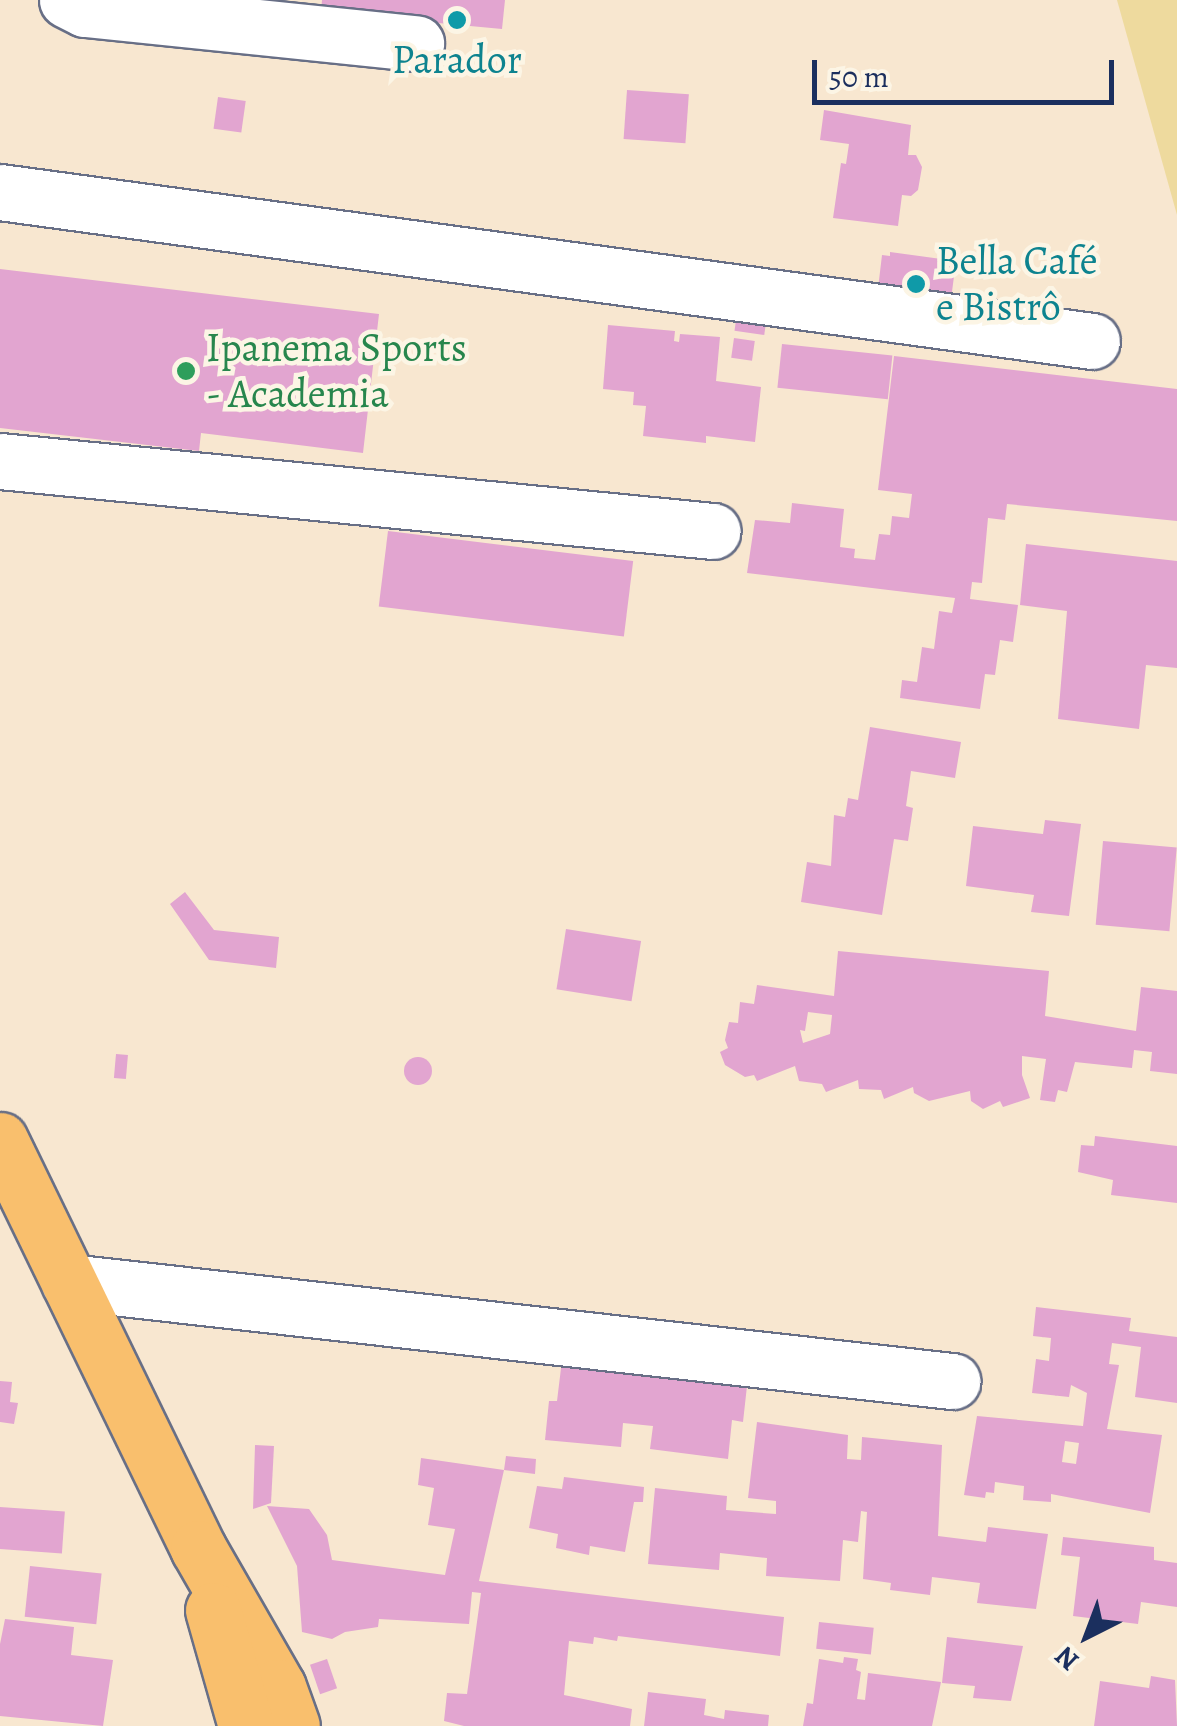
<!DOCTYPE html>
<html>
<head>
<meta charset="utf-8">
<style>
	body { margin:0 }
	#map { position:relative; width:1177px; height:1726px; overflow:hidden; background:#f8e7d0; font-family:Alegreya,serif }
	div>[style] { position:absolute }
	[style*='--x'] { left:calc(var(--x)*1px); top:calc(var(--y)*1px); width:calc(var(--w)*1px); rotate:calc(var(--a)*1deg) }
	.sand>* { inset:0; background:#eeda9e }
	.building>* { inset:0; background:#e2a5d0; transform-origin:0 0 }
	.round { border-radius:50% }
	.roads { filter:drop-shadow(2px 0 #686f86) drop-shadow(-2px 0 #686f86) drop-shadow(0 2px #686f86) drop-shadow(0 -2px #686f86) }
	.minor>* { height:55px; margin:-27.5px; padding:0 27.5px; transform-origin:27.5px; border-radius:27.5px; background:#fff }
	.major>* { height:55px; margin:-27.5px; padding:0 27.5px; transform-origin:27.5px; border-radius:27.5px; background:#f9bf6d }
	.dots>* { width:28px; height:28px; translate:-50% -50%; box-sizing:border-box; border:5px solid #fcf5e5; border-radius:50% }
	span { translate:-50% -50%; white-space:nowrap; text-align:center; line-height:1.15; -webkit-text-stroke:9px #fcf5e5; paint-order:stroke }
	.culture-label { font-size:40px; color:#0d838f }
	.left { translate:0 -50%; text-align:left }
	.leisure-label { font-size:40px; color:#27864d }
	.north { position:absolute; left:1037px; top:1586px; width:100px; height:100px; -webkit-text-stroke:8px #fcf5e5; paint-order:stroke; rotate:222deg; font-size:28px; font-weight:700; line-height:40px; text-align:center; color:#1b2f5e }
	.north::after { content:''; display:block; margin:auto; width:35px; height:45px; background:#1b2f5e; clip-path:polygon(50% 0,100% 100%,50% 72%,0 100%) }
	.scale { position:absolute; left:812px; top:60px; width:302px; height:45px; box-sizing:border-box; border:5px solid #1b2f5e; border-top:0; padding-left:12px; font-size:30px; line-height:35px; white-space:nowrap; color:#1b2f5e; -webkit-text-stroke:8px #fcf5e5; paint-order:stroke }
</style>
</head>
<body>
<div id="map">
	<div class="sand">
		<i style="clip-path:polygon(1117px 0,1177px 0,1177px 215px)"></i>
	</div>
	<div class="building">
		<i style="clip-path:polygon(322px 0,505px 0,502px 29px,321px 12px)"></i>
		<i style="left:627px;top:90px;width:62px;height:49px;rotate:4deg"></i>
		<i style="left:218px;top:97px;width:28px;height:32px;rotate:8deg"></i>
		<i style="clip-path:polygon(824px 110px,911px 125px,908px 155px,916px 155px,922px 167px,918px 190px,911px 196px,902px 195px,898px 226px,833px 218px,841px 163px,846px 164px,849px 144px,820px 140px)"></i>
		<i style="clip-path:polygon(890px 252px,956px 261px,950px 307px,877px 297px,882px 255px,890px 256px)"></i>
		<i style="clip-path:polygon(0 269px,379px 314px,363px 453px,201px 433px,199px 451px,0 428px)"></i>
		<i style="left:738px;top:306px;width:30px;height:25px;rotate:8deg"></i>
		<i style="clip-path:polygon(608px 325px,675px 331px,674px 341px,679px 342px,680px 334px,720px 337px,716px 381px,761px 387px,755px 442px,706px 436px,706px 443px,643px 436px,646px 406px,633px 405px,634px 392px,603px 389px)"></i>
		<i style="left:734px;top:338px;width:21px;height:20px;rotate:8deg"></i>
		<i style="left:782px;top:344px;width:111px;height:44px;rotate:6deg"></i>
		<i style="clip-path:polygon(894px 356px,1177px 389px,1177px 521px,1007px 504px,1005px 520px,988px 518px,982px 583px,972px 582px,970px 599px,1018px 605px,1013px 642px,1000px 640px,995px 675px,985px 674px,980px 709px,900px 698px,902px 680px,917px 682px,922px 647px,934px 649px,939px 611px,952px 613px,955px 598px,747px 573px,755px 520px,790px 523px,792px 503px,844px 509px,840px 547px,855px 549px,854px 558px,875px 560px,879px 534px,890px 535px,892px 516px,909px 518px,912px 494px,878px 490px)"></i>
		<i style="left:388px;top:531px;width:247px;height:76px;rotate:7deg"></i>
		<i style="clip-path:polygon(1026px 544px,1177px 561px,1177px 668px,1146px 665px,1139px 729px,1058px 719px,1067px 611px,1020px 605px)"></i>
		<i style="clip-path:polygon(870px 727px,961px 742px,955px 778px,911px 771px,906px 806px,913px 808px,908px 841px,894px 839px,882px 915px,801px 902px,807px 862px,831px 866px,834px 815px,845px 817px,848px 798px,858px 800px)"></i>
		<i style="clip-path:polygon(1045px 820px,1081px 824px,1069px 916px,1031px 912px,1034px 895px,966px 886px,973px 826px,1043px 834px)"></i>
		<i style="left:1103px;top:841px;width:74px;height:84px;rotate:5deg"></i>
		<i style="clip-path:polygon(185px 892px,214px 930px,279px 937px,276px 968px,209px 960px,170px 904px)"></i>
		<i style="left:566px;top:929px;width:76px;height:61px;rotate:9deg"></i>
		<i style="clip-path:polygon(evenodd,838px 951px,1049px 971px,1045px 1016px,1136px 1031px,1141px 987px,1177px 991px,1177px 1074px,1150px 1071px,1152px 1052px,1134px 1050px,1132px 1068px,1075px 1062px,1067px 1092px,1058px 1090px,1055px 1102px,1040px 1100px,1046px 1059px,1022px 1056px,1022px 1075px,1030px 1098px,1003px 1107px,1000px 1101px,983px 1109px,971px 1101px,970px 1091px,929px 1101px,914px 1093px,913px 1087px,884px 1099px,881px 1090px,859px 1089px,858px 1080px,826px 1092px,822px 1084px,799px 1081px,795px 1066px,757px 1081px,754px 1075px,745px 1077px,725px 1065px,720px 1052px,728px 1048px,725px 1040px,729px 1022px,738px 1023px,740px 1002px,754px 1004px,757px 985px,834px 996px,838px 951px,808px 1012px,832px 1015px,830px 1034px,803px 1043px,800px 1030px,805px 1031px,808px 1012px)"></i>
		<i style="left:116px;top:1054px;width:12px;height:24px;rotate:5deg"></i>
		<i class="round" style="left:404px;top:1057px;width:28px;height:28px"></i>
		<i style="clip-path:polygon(1095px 1136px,1177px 1146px,1177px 1203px,1111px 1195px,1113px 1180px,1078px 1172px,1081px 1145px,1094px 1146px)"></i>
		<i style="clip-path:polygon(evenodd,1036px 1307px,1131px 1318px,1129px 1331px,1177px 1337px,1177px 1403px,1135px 1397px,1141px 1347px,1112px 1343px,1109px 1364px,1119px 1365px,1107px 1429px,1162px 1435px,1150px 1513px,1051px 1494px,1051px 1502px,1023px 1500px,1024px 1486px,995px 1482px,994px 1493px,986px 1492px,985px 1498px,964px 1495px,977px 1416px,1083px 1426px,1087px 1393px,1071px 1385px,1069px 1397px,1032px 1393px,1036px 1359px,1049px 1361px,1051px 1338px,1033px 1336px,1036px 1307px,1065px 1441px,1079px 1443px,1076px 1464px,1062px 1462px,1065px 1441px)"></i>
		<i style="clip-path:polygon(562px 1360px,747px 1386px,743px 1422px,732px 1420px,728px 1459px,650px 1449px,653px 1426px,623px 1423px,621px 1447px,545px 1440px,549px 1401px,557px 1401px)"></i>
		<i style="clip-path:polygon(0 1381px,12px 1382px,10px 1402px,18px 1403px,14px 1424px,0 1422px)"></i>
		<i style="clip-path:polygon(757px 1422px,848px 1435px,847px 1459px,861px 1460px,862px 1437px,942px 1445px,938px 1536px,986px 1542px,988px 1527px,1048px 1534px,1036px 1609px,977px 1603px,980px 1583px,932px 1577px,930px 1595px,890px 1590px,891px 1583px,863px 1579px,867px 1512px,861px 1511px,858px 1542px,843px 1540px,840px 1581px,766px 1576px,767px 1558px,720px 1553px,719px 1570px,648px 1564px,655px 1488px,727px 1496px,726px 1510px,776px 1514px,776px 1501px,748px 1498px)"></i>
		<i style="clip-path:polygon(255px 1445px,274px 1446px,271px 1503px,253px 1509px)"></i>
		<i style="clip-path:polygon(506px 1456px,536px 1459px,535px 1474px,504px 1470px,479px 1581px,784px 1617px,780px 1656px,618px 1636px,617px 1641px,594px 1637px,593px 1644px,569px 1641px,564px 1695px,632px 1709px,630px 1726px,464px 1726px,444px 1721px,447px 1693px,467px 1694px,481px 1593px,472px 1592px,469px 1624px,379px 1619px,378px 1627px,345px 1632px,332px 1639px,302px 1632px,297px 1566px,267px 1506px,309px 1509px,327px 1535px,332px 1560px,445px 1575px,455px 1529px,428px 1525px,434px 1488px,418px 1485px,421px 1458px,504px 1470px)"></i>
		<i style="clip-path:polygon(564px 1477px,644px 1487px,643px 1502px,634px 1502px,625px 1552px,590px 1546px,589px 1555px,556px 1548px,558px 1534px,529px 1528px,537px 1486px,562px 1489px)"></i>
		<i style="left:0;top:1507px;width:65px;height:42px;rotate:4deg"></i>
		<i style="clip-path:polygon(1063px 1537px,1154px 1547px,1154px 1560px,1177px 1563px,1177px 1607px,1141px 1602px,1138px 1624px,1073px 1616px,1080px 1557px,1061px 1555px)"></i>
		<i style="left:30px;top:1566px;width:72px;height:51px;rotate:6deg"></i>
		<i style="clip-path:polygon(5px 1619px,74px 1627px,71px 1655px,113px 1660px,103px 1726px,0 1716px,0 1644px)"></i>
		<i style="left:819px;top:1622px;width:55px;height:27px;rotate:6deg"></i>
		<i style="clip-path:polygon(947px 1637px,1023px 1646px,1011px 1701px,973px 1698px,975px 1686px,942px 1683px)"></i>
		<i style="clip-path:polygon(844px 1657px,858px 1659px,856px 1670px,861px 1672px,857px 1699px,865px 1700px,868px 1673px,941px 1682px,932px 1726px,803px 1726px,807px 1703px,813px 1704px,819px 1659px,843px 1663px)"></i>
		<i style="left:327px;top:1659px;width:31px;height:18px;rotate:71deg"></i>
		<i style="clip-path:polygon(1151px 1676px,1175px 1680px,1177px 1726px,1094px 1726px,1100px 1681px,1149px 1688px)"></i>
		<i style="clip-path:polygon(648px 1692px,706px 1699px,704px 1715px,724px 1719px,725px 1710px,769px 1715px,768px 1726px,644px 1726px)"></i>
	</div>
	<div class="roads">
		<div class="minor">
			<i style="--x:67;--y:0;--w:20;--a:27"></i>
			<i style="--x:85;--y:9;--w:333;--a:5.9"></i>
			<i style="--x:0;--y:192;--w:1102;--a:7.77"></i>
			<i style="--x:0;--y:461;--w:716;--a:5.61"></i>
			<i style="--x:69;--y:1282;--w:889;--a:6.4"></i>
		</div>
		<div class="major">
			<i style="--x:0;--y:1140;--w:454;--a:64.1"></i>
			<i style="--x:198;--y:1548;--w:160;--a:60.1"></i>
			<i style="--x:278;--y:1687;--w:41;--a:70.3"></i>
			<i style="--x:213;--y:1610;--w:121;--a:74.1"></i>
		</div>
	</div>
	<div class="dots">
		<i style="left:457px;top:20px;background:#0f9aa8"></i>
		<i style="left:916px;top:284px;background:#0f9aa8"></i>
		<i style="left:186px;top:371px;background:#2e9e5b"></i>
	</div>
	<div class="culture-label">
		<span style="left:457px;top:60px">Parador</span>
		<span class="left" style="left:936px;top:284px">Bella Café<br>e Bistrô</span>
	</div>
	<div class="leisure-label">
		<span class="left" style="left:206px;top:371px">Ipanema Sports<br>- Academia</span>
	</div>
	<div class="north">N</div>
	<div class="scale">50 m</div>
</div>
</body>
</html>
